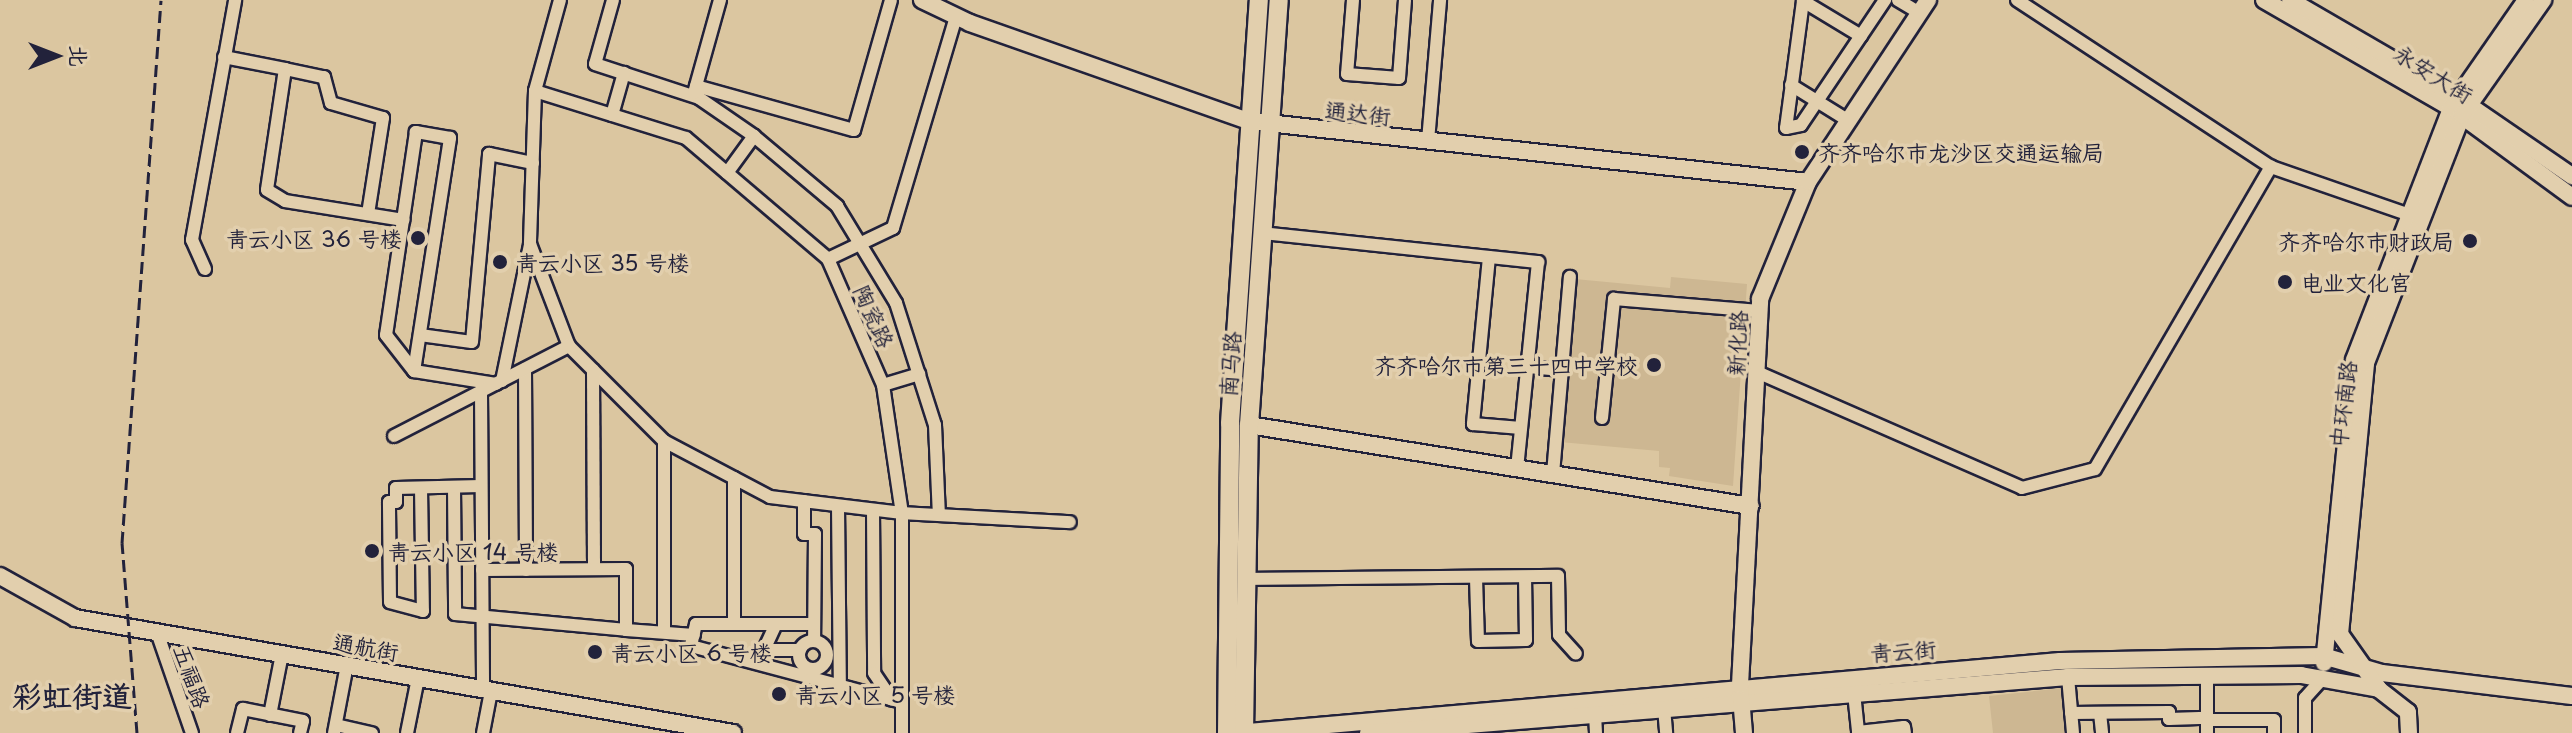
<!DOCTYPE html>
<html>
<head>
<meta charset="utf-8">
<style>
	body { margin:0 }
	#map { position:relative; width:2572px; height:733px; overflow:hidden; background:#dbc6a0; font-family:"Playpen Sans","LXGW WenKai TC",sans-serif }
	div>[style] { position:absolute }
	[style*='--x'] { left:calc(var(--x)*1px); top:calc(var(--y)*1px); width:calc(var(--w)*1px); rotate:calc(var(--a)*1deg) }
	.built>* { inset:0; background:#cdb792 }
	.roads { filter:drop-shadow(2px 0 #22223b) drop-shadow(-2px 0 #22223b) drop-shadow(0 2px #22223b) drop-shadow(0 -2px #22223b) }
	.street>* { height:12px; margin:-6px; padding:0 6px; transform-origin:6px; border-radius:6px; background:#e2cfad }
	.street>.ring { margin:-6px; padding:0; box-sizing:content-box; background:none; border:12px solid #e2cfad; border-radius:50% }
	.secondary>* { height:16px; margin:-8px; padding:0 8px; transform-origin:8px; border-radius:8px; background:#e2cfad }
	.primary>* { height:18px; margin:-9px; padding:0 9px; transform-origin:9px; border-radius:9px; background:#e2cfad }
	.rail>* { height:3px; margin-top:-1.5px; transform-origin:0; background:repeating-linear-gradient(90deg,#22223b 0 12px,transparent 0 18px) }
	.dots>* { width:22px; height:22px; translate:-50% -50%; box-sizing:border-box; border:4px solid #e2cfad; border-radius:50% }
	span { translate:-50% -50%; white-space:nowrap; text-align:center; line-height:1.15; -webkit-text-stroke:7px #e2cfad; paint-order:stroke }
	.street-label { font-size:22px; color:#22223b }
	.poi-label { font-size:22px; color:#22223b }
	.left { translate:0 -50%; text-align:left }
	.right { translate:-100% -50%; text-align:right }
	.district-label { font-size:30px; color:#22223b; font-weight:700 }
	.north { position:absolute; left:16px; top:16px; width:80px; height:80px; -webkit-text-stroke:6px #e2cfad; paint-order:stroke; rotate:90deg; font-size:22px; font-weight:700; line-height:32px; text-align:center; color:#22223b }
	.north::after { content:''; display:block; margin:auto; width:28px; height:36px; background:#22223b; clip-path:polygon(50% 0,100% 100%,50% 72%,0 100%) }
</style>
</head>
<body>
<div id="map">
	<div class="built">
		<i style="clip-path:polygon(1671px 277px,1747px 284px,1733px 486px,1669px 476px,1670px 468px,1659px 467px,1659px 451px,1560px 442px,1575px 279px,1670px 288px)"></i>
		<i style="clip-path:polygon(2063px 688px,2067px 733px,1993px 733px,1989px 696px)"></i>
	</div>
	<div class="roads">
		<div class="street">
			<i style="--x:560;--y:0;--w:94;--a:105.4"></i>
			<i style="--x:535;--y:91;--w:153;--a:91.9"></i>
			<i style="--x:530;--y:244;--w:109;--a:69.1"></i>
			<i style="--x:569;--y:346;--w:134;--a:45"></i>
			<i style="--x:664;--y:441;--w:120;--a:27.8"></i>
			<i style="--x:770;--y:497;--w:133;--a:6.9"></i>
			<i style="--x:902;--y:513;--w:168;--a:3.1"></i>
			<i style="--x:613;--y:0;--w:66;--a:105.7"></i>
			<i style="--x:595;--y:64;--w:109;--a:18.1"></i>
			<i style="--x:699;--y:98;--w:67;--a:34.6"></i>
			<i style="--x:754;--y:136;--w:109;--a:40.1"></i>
			<i style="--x:837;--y:206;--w:114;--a:58.7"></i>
			<i style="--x:896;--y:303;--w:128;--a:72.3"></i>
			<i style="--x:935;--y:425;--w:90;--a:87.5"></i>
			<i style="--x:1353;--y:0;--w:74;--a:94.6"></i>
			<i style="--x:1347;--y:74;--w:52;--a:4.4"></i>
			<i style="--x:1399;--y:78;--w:78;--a:-85.6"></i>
			<i style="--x:1898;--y:0;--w:26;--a:31"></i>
			<i style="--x:2017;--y:0;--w:304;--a:33.3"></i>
			<i style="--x:2271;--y:167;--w:152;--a:19.1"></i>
			<i style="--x:1861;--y:36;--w:68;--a:-148.9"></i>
			<i style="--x:1803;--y:1;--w:128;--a:97.6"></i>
			<i style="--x:1786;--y:128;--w:15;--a:-11"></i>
			<i style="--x:1801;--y:125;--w:151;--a:-56.1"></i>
			<i style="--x:224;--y:57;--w:62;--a:11.1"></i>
			<i style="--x:285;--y:69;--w:122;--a:98.5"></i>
			<i style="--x:267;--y:190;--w:21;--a:31"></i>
			<i style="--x:285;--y:201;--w:120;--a:9.1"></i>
			<i style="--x:285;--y:69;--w:40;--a:12"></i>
			<i style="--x:324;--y:77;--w:27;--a:75"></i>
			<i style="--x:331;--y:103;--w:54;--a:16.1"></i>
			<i style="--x:383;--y:118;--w:97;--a:98.9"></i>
			<i style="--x:1791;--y:85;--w:68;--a:31.8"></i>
			<i style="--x:696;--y:86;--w:164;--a:15.6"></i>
			<i style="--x:854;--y:130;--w:135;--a:-74.1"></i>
			<i style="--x:535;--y:91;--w:158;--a:17.3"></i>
			<i style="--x:686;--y:138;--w:187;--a:40.4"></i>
			<i style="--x:828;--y:259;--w:137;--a:66.4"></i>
			<i style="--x:883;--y:385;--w:129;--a:81.6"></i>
			<i style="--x:902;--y:513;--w:220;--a:90"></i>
			<i style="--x:694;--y:93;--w:97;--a:-74.4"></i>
			<i style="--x:612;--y:115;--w:44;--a:-74.1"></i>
			<i style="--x:1428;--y:141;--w:142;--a:-85.1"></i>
			<i style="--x:727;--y:173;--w:46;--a:-53.9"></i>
			<i style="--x:1262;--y:233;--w:278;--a:6"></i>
			<i style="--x:1538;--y:262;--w:207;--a:95.8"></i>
			<i style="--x:1489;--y:257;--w:168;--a:95.5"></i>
			<i style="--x:1473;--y:424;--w:48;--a:4.8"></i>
			<i style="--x:828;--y:259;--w:72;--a:-25.5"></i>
			<i style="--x:893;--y:228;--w:221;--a:-73.4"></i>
			<i style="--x:205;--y:269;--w:32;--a:-114"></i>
			<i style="--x:192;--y:240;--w:244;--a:-79.8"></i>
			<i style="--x:420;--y:335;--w:52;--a:7.7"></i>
			<i style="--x:472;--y:342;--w:189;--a:-84.8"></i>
			<i style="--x:489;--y:154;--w:45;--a:11.6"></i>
			<i style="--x:1528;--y:367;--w:34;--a:5"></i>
			<i style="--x:525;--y:369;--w:201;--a:89.7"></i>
			<i style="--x:593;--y:370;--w:199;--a:89.7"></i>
			<i style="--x:414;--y:371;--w:236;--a:-81.2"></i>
			<i style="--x:450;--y:138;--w:35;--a:-170"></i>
			<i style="--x:416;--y:132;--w:205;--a:98.4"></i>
			<i style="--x:386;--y:335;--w:46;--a:52.1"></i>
			<i style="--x:414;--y:371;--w:83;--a:9"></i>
			<i style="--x:1757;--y:372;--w:289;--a:23.6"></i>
			<i style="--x:2022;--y:488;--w:75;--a:-14.6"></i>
			<i style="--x:2095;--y:469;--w:350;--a:-59.8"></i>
			<i style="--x:502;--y:381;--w:140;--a:-78.4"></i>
			<i style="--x:883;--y:385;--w:38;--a:-17"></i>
			<i style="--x:481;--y:392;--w:297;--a:89.6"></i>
			<i style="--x:1602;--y:418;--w:120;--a:-84.2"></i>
			<i style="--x:1614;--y:299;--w:146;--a:4.7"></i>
			<i style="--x:394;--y:436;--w:197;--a:-27.2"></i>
			<i style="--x:664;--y:441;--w:190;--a:90"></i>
			<i style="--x:1553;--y:474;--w:198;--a:-85.1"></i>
			<i style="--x:734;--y:478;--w:146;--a:90"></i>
			<i style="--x:454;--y:487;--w:127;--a:89.5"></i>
			<i style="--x:455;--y:614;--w:172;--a:5.3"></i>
			<i style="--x:421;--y:488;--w:123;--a:89.1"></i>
			<i style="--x:423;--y:611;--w:34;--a:-165"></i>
			<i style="--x:390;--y:602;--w:100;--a:-90.6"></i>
			<i style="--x:389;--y:502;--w:7;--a:0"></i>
			<i style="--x:396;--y:502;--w:14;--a:-90"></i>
			<i style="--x:396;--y:488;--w:85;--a:-1.3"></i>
			<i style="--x:804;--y:501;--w:33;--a:90"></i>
			<i style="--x:804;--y:534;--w:11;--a:0"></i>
			<i style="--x:815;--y:534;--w:107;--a:90.5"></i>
			<i style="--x:838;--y:506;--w:183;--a:89.4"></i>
			<i style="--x:873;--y:510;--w:163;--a:89.6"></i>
			<i style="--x:874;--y:673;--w:32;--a:56"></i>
			<i style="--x:482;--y:570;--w:144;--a:-0.4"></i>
			<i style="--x:626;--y:569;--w:61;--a:90"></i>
			<i style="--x:626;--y:630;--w:68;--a:4.2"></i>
			<i style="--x:1476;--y:578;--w:63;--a:88.2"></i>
			<i style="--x:1478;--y:641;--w:48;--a:-1.2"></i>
			<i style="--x:1526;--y:640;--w:63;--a:-90.9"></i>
			<i style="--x:1246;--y:579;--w:312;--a:-0.6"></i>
			<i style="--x:1558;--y:576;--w:59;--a:89"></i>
			<i style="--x:1559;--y:635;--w:25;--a:48"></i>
			<i style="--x:776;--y:624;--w:29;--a:115"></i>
			<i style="--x:764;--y:650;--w:36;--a:0"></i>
			<i style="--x:814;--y:624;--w:118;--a:180"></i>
			<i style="--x:696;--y:624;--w:23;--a:103"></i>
			<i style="--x:691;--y:646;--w:218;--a:14.9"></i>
			<i style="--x:157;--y:632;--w:107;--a:70.9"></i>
			<i class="ring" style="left:799px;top:641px;width:16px;height:16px"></i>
			<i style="--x:2207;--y:676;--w:57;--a:90"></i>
			<i style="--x:2068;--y:677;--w:56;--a:84.9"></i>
			<i style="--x:1854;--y:693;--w:39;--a:84"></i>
			<i style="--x:1858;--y:732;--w:46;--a:-6.2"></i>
			<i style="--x:1904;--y:727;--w:6;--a:81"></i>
			<i style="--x:1664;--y:708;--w:25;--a:85"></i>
			<i style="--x:2071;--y:713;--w:98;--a:-0.6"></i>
			<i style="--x:2169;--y:712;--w:7;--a:90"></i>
			<i style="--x:2169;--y:719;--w:38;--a:-2"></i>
			<i style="--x:2100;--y:713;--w:20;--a:84"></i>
			<i style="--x:1595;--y:714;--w:19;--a:87"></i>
			<i style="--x:270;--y:715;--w:62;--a:-78.9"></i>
			<i style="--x:2207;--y:720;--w:67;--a:0"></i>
			<i style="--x:2274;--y:720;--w:13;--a:90"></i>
			<i style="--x:336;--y:725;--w:37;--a:13"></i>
			<i style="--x:237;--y:733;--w:25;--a:-76"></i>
			<i style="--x:243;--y:709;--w:61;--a:11.3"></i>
			<i style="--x:303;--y:721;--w:12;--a:104"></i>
			<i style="--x:334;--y:733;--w:69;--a:-79.2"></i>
			<i style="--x:407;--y:733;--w:56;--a:-78.7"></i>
			<i style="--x:483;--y:733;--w:43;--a:-79.2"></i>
			<i style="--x:2305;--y:733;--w:35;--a:-90"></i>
			<i style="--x:2305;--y:698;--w:28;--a:-48"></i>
		</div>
		<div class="secondary">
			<i style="--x:922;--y:0;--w:53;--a:25.6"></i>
			<i style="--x:970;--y:23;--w:296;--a:19.4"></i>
			<i style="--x:1249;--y:121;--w:562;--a:6.23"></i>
			<i style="--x:2264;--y:0;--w:216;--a:30"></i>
			<i style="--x:2451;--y:108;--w:150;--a:36.3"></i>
			<i style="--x:2290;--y:0;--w:193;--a:30.1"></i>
			<i style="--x:2457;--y:97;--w:140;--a:34.5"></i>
			<i style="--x:1249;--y:425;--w:508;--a:9.18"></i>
			<i style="--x:0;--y:576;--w:86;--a:29.2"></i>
			<i style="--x:75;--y:618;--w:668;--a:9.91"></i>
			<i style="--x:2324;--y:663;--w:304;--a:-84.3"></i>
			<i style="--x:2354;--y:360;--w:270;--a:-68.9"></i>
			<i style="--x:2451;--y:108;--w:131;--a:-55.2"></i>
			<i style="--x:1237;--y:733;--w:826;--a:-5"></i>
			<i style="--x:2060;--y:661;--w:263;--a:-1.1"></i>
			<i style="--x:2323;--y:656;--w:61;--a:16.1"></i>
			<i style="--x:2382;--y:673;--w:191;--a:6.9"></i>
			<i style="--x:1368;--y:733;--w:702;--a:-4.57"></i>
			<i style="--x:2068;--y:677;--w:233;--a:-0.5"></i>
			<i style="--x:2301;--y:675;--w:79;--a:10.2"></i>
			<i style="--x:1744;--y:733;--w:48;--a:-94.8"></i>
			<i style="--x:1740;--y:685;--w:387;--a:-87"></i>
			<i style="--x:1760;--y:299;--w:126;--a:-67.7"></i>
			<i style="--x:1808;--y:182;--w:218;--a:-56.6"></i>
			<i style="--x:2409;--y:733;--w:21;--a:-93"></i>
			<i style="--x:2408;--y:712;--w:37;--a:-142"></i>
			<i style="--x:2379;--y:689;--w:67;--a:-125.3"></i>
			<i style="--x:2340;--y:634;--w:272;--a:-84.5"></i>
			<i style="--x:2366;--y:363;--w:266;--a:-68.8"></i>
			<i style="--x:2462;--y:115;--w:141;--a:-54.8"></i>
		</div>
		<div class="primary">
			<i style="--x:1227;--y:733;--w:310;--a:-89.4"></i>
			<i style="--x:1230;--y:423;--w:424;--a:-86.1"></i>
			<i style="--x:1244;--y:733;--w:308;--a:-89.1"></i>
			<i style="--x:1249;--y:425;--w:426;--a:-86"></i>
		</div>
	</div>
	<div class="rail">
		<i style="--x:137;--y:733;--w:191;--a:-94.5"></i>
		<i style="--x:122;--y:543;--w:544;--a:-85.89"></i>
	</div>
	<div class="dots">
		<i style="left:1802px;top:152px;background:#22223b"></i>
		<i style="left:418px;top:238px;background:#22223b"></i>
		<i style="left:2470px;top:241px;background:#22223b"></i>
		<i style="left:500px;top:262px;background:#22223b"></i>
		<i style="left:2285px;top:282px;background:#22223b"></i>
		<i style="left:1654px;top:365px;background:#22223b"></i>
		<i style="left:372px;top:551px;background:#22223b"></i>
		<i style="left:595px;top:652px;background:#22223b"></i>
		<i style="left:779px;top:694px;background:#22223b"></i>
	</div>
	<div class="street-label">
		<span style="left:2434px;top:73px;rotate:32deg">永安大街</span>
		<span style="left:1358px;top:112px;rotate:6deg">通达街</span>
		<span style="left:875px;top:316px;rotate:66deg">陶瓷路</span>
		<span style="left:1736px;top:343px;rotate:-87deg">新化路</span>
		<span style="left:1229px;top:364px;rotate:-86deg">南马路</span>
		<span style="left:2342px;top:404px;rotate:-83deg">中环南路</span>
		<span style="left:366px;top:646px;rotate:10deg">通航街</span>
		<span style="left:1903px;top:650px;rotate:-4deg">青云街</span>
		<span style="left:193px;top:676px;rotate:70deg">五福路</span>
	</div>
	<div class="poi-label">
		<span class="left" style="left:1818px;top:152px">齐齐哈尔市龙沙区交通运输局</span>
		<span class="right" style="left:402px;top:238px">青云小区 36 号楼</span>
		<span class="right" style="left:2454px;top:241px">齐齐哈尔市财政局</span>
		<span class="left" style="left:516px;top:262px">青云小区 35 号楼</span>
		<span class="left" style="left:2301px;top:282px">电业文化宫</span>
		<span class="right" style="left:1638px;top:365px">齐齐哈尔市第三十四中学校</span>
		<span class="left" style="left:388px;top:551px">青云小区 14 号楼</span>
		<span class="left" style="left:611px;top:652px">青云小区 6 号楼</span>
		<span class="left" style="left:795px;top:694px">青云小区 5 号楼</span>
	</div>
	<div class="district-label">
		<span style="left:72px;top:695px">彩虹街道</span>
	</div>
	<div class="north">北</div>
</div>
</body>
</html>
